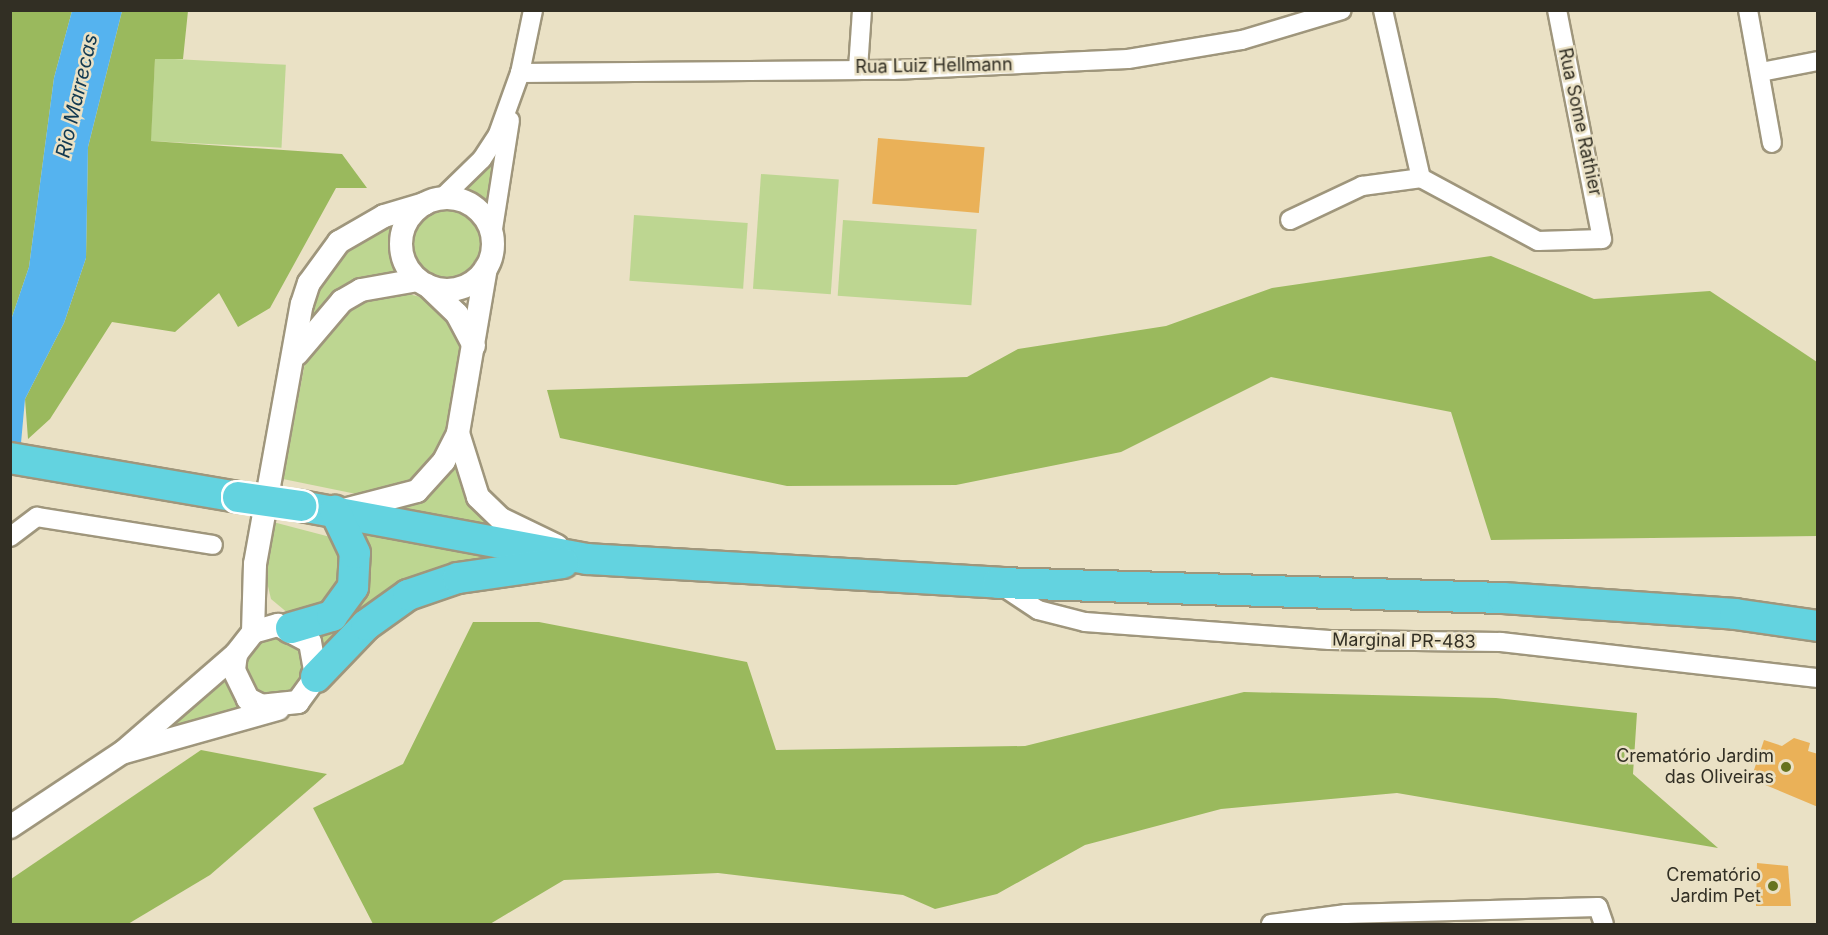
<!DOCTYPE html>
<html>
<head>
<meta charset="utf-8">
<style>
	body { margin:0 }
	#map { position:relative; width:1828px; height:935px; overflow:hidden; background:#eae1c5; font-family:Inter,sans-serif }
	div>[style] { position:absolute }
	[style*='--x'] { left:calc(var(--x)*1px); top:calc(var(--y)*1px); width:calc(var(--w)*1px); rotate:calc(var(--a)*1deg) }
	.green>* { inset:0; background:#bdd691; transform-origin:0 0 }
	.round { border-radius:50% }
	.forest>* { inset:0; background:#9ab95d }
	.water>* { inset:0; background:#55b3ef }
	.building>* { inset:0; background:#eab158; transform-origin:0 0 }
	.roads { filter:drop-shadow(2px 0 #9f967c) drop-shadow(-2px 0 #9f967c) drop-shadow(0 2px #9f967c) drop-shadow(0 -2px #9f967c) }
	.minor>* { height:18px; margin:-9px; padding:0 9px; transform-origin:9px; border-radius:9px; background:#fff }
	.tertiary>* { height:22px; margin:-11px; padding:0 11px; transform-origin:11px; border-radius:11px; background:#fff }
	.tertiary>.ring { margin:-11px; padding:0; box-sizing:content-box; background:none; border:22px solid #fff; border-radius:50% }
	.trunk>* { height:30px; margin:-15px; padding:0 15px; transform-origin:15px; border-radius:15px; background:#63d3e0 }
	.bridges { filter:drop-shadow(2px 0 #fff) drop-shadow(-2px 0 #fff) drop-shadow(0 2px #fff) drop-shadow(0 -2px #fff) }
	.trunk-bridge>* { height:30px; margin:-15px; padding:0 15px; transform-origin:15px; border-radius:15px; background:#63d3e0 }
	.dots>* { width:16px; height:16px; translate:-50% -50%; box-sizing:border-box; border:3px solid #eae1c5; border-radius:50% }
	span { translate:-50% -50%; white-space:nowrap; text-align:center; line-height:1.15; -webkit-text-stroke:5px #eae1c5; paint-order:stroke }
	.street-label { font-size:18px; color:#322f24 }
	.poi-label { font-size:18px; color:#322f24 }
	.right { translate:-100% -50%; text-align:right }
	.water-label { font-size:20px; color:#113951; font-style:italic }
	.frame { position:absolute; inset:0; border:12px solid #322f24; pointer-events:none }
</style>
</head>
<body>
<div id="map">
	<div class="green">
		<i style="left:155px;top:58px;width:131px;height:83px;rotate:3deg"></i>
		<i style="clip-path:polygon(502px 140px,489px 213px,458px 194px)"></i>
		<i style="left:761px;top:174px;width:78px;height:115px;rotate:4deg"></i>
		<i class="round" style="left:411px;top:210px;width:70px;height:70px"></i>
		<i style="left:634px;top:215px;width:114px;height:66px;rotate:4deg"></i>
		<i style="left:843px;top:220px;width:134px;height:76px;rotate:4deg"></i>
		<i style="clip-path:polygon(401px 221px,395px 254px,408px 277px,298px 337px,304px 305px,348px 242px)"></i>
		<i style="clip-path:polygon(404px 293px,425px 298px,449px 318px,460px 345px,451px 424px,423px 477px,371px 497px,283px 479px,307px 352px,314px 338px,359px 301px)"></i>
		<i style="clip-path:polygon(457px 445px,510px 533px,392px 512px,413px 504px)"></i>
		<i style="clip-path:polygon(273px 522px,338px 539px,347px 551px,334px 601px,289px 614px,271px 599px,266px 578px)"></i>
		<i style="clip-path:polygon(361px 532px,515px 559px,496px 559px,324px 658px,315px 635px)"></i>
		<i class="round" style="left:246px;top:638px;width:58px;height:58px"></i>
		<i style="clip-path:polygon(228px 669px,249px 711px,153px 733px)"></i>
	</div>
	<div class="forest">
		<i style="clip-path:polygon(11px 11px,72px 11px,54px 78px,29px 267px,11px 320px)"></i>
		<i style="clip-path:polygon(122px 11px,188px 11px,183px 59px,155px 59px,151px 141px,342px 154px,367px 188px,336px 188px,270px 308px,238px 327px,219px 293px,175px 332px,112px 322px,50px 419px,28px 439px,25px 399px,64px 323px,86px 258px,88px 147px)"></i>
		<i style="clip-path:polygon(1491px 256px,1594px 299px,1710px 291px,1817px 362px,1817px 536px,1491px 540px,1451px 412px,1271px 377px,1121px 452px,956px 485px,787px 486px,560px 438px,547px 390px,967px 377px,1018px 349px,1166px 326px,1272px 288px)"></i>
		<i style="clip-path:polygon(473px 622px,539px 622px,747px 662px,776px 750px,1025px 746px,1244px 692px,1496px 698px,1637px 713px,1633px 774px,1718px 848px,1397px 793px,1221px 809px,1085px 845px,997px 894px,935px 909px,903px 895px,718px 873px,564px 880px,490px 924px,373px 924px,313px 808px,403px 764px)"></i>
		<i style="clip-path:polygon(201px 750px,327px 774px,210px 875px,128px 924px,11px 924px,11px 879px)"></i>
	</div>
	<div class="water">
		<i style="clip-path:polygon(72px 11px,122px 11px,88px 147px,86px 258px,64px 323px,25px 399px,21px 443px,11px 465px,11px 320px,29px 267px,54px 78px)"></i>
	</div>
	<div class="building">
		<i style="left:878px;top:138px;width:107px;height:66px;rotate:5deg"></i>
		<i style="clip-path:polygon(1794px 738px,1810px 743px,1808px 751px,1818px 754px,1818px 807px,1751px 779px,1764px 740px,1782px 746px)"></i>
		<i style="clip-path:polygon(1757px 863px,1788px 866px,1791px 906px,1756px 906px)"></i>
	</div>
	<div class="roads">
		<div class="minor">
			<i style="--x:1383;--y:10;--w:172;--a:77.3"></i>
			<i style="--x:1748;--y:10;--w:135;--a:79.8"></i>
			<i style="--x:858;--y:69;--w:59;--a:-86.1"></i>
			<i style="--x:1761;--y:72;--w:58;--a:-10.9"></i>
			<i style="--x:520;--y:73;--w:373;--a:-0.5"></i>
			<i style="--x:893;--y:70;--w:235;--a:-2.7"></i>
			<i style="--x:1128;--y:59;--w:116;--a:-9.5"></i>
			<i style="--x:1242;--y:40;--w:104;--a:-16.7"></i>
			<i style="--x:441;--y:199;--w:57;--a:-44.3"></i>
			<i style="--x:482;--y:159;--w:30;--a:-57"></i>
			<i style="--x:498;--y:134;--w:65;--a:-70.2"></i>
			<i style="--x:520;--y:73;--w:64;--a:-78.3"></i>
			<i style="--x:1290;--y:220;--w:80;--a:-25.3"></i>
			<i style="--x:1362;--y:186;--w:60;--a:-7.7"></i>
			<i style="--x:1421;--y:178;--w:133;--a:28.3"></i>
			<i style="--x:1538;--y:241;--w:64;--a:-1.8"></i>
			<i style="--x:1602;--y:239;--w:233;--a:-101.1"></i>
			<i style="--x:492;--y:235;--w:116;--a:-81.1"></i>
			<i style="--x:10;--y:537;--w:34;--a:-37"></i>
			<i style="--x:37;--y:517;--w:178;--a:9"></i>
			<i style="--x:1002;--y:586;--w:43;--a:33.7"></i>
			<i style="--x:1038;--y:610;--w:49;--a:14.3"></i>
			<i style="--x:1085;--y:622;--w:245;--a:4.2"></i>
			<i style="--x:1329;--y:640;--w:172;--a:0.7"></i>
			<i style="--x:1501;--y:642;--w:319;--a:6.5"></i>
			<i style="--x:1271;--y:924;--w:76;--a:-7.6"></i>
			<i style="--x:1346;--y:914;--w:252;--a:-1.6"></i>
			<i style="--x:1598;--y:907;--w:18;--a:71"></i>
		</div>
		<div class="tertiary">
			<i class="ring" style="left:401px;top:198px;width:70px;height:70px"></i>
			<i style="--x:427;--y:285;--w:42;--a:44"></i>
			<i style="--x:457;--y:314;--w:36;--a:62"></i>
			<i style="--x:297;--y:354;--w:70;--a:-49.7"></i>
			<i style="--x:342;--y:301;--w:22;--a:-30"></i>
			<i style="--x:361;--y:290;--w:58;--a:-10"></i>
			<i style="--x:458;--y:433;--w:67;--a:72.6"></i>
			<i style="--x:478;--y:497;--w:32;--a:44"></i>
			<i style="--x:501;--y:519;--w:62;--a:25.7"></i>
			<i style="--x:348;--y:509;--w:71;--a:-14.6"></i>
			<i style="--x:417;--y:491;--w:40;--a:-48"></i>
			<i style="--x:444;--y:461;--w:31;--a:-63"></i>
			<i style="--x:458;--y:433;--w:167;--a:-80.4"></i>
			<i style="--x:253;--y:632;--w:26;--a:-16"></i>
			<i style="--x:278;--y:625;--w:36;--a:28"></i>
			<i style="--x:310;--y:642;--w:36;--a:80"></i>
			<i style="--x:316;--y:677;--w:31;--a:126"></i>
			<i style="--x:298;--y:702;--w:36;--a:174"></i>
			<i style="--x:262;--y:706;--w:16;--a:-153"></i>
			<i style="--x:248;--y:699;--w:32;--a:-116"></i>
			<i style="--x:234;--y:670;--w:16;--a:-83"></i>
			<i style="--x:236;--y:654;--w:28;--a:-52"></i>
			<i style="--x:253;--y:632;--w:68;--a:-88.3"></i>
			<i style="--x:255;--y:564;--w:264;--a:-79.8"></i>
			<i style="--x:302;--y:304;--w:22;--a:-72"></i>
			<i style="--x:309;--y:283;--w:51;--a:-53.8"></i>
			<i style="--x:339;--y:242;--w:52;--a:-30"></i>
			<i style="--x:384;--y:216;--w:42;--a:-16.7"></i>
			<i style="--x:125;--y:752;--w:159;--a:-15.7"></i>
			<i style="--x:10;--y:827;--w:136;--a:-33.6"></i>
			<i style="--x:123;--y:752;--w:150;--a:-40.9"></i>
		</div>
		<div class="trunk">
			<i style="--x:10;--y:458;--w:231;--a:9.7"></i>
			<i style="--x:301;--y:506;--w:291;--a:10.5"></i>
			<i style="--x:587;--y:559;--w:412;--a:3.3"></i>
			<i style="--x:998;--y:583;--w:505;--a:1.7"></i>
			<i style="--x:1503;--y:598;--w:233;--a:3.9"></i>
			<i style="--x:1735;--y:614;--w:84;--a:8.2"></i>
			<i style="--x:291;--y:628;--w:43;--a:-16.3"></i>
			<i style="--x:332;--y:616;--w:36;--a:-54"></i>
			<i style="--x:353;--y:587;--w:34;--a:-87"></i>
			<i style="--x:355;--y:553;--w:47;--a:-115.5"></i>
			<i style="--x:316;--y:677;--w:72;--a:-46.1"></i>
			<i style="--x:366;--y:625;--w:52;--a:-35.5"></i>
			<i style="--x:408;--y:595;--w:53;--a:-18.8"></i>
			<i style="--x:458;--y:578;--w:106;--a:-8.1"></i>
		</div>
	</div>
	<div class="bridges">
		<div class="trunk-bridge">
			<i style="--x:238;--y:497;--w:64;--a:8.1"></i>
		</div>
	</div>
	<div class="dots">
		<i style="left:1786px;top:767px;background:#66731e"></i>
		<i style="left:1773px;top:886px;background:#66731e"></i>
	</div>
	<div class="street-label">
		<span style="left:934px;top:66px;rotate:-1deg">Rua Luiz Hellmann</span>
		<span style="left:1580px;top:122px;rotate:78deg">Rua Some Rathier</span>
		<span style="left:1404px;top:641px;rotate:1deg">Marginal PR-483</span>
	</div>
	<div class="poi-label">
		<span class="right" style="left:1774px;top:767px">Crematório Jardim<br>das Oliveiras</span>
		<span class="right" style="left:1761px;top:886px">Crematório<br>Jardim Pet</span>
	</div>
	<div class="water-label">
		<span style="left:77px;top:96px;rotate:-77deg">Rio Marrecas</span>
	</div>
	<div class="frame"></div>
</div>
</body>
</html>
